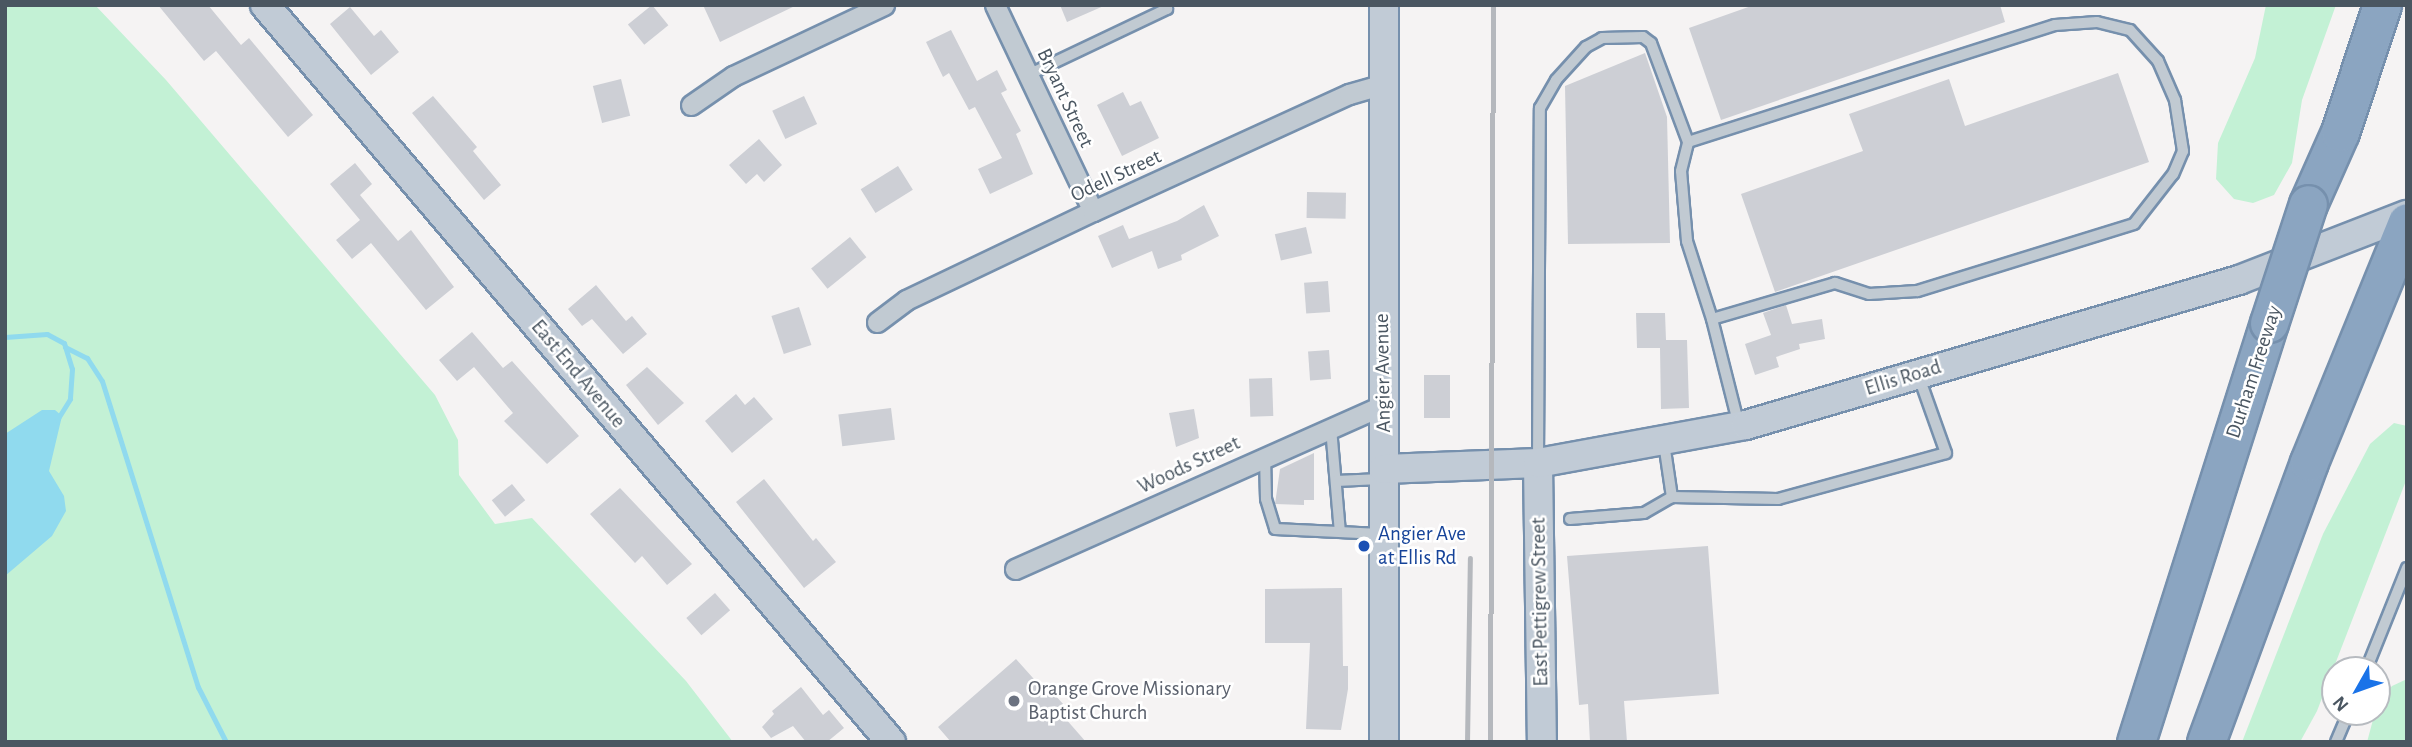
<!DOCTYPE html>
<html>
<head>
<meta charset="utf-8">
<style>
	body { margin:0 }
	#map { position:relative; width:2412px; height:747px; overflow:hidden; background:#f5f3f3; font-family:"Alegreya Sans",sans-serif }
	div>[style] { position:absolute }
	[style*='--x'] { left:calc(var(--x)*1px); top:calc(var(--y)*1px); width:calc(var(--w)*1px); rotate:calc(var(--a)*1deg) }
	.green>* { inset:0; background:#c3f1d5 }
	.water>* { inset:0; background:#90daee }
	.stream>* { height:5px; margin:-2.5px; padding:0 2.5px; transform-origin:2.5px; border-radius:2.5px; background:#90daee }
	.building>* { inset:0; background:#cdcfd5; transform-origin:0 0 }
	.roads { filter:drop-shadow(2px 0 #7690ad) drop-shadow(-2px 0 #7690ad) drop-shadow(0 2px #7690ad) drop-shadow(0 -2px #7690ad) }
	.lane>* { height:10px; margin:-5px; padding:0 5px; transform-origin:5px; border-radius:5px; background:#c1cad2 }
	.street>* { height:19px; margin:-9.5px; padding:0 9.5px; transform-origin:9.5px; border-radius:9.5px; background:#c1cad2 }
	.secondary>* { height:28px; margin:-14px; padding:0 14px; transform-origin:14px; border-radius:14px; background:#c1cbd6 }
	.highway>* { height:37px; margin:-18.5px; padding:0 18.5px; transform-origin:18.5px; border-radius:18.5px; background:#8ba5c1 }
	.rail>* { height:5px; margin:-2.5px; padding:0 2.5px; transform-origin:2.5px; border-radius:2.5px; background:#b5b8bd }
	.bridges { filter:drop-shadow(2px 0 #7690ad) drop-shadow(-2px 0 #7690ad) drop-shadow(0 2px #7690ad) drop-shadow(0 -2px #7690ad) }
	.highway-bridge>* { height:37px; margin:-18.5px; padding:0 18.5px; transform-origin:18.5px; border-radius:18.5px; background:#8ba5c1 }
	.dots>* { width:19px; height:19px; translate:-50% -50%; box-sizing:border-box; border:4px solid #fff; border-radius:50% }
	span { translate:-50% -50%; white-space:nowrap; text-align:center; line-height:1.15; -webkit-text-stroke:5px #fff; paint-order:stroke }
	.street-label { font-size:21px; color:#4a5661 }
	.transit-label { font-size:21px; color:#164399 }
	.left { translate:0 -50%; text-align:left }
	.worship-label { font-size:21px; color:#5b616d }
	.frame { position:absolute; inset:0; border:7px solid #4a5661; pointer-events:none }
	.north { position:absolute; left:2321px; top:656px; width:70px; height:70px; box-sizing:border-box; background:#fff; border:2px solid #b7bbc0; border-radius:50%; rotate:230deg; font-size:19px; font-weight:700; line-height:28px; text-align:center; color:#4a5661 }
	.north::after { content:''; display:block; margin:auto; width:24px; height:32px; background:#1a73e8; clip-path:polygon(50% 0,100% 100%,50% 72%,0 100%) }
</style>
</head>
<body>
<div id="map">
	<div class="green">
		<i style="clip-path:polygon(5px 5px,95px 5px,166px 80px,435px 395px,458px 440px,459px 475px,495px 524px,532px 518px,686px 681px,733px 742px,5px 742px)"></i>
		<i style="clip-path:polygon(2266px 5px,2336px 5px,2302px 100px,2292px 163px,2274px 195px,2253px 203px,2234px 199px,2216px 179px,2218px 143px,2255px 58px)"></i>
		<i style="clip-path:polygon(2394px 423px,2407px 426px,2407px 478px,2317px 711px,2300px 742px,2242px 742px,2323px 534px,2370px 444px)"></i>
		<i style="clip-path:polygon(2407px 679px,2407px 742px,2367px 742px,2377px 705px,2392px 686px)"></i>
	</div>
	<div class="water">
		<i style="clip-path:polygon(42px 410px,55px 410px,62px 416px,49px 471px,64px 496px,66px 511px,52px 536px,5px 576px,5px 434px)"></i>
	</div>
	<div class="stream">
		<i style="--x:5;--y:337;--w:42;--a:-4.1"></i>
		<i style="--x:47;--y:334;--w:19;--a:28"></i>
		<i style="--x:64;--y:343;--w:27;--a:73"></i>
		<i style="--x:72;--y:369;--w:30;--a:94"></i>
		<i style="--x:70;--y:399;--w:25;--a:122"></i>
		<i style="--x:65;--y:347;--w:25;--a:27"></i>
		<i style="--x:87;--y:358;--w:27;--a:57"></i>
		<i style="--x:102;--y:381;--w:321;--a:72.6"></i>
		<i style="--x:198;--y:687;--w:62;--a:63"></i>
	</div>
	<div class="building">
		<i style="clip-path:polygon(158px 5px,208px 5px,241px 45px,249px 38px,313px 115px,288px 137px,216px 51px,204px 61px)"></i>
		<i style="left:652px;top:5px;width:26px;height:31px;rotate:51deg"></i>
		<i style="clip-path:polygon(703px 5px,797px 5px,720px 42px)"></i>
		<i style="clip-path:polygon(1060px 5px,1106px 5px,1067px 22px)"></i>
		<i style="clip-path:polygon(1754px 5px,2000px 5px,2005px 22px,1721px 120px,1689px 28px)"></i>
		<i style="clip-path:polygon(350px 7px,374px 36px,381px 30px,399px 52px,371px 75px,330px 24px)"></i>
		<i style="clip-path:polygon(951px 30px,977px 81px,997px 70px,1007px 90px,1001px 93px,1021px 131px,1016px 134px,1033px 174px,990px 194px,978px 169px,1002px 158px,975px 107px,969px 110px,949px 73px,943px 77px,926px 42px)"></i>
		<i style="clip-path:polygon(1645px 53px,1667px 117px,1670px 243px,1568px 244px,1565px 86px)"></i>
		<i style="clip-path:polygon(2118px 73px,2149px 162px,1775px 292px,1741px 194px,1863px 151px,1849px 114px,1949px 79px,1965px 126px)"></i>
		<i style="left:621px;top:79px;width:38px;height:29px;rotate:76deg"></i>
		<i style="clip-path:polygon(1123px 92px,1130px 106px,1141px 101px,1159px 138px,1122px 156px,1097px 105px)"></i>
		<i style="clip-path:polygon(433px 96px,477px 147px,473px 151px,501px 185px,484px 200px,412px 113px)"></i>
		<i style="left:804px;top:96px;width:31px;height:35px;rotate:65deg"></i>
		<i style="clip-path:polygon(759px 139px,782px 165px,764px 182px,757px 174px,746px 184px,729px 165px)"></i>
		<i style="clip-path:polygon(355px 163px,372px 184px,360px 195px,398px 241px,411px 230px,454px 287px,426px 310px,371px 243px,352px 259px,336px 240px,360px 220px,330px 184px)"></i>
		<i style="left:898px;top:166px;width:28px;height:44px;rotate:58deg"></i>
		<i style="left:1307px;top:192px;width:39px;height:26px;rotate:1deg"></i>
		<i style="clip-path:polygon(1204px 205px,1219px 236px,1181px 255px,1182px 260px,1158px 269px,1152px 251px,1112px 268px,1098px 236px,1123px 225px,1129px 239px,1177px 221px)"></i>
		<i style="left:1306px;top:227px;width:27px;height:32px;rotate:77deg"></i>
		<i style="left:850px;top:237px;width:26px;height:50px;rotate:51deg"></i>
		<i style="left:1328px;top:281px;width:31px;height:24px;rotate:86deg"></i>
		<i style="clip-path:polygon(596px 285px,626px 321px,632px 316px,647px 334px,623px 354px,592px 319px,582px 326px,568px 309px)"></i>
		<i style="clip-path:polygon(1786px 305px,1792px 324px,1822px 319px,1825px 339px,1799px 344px,1800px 349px,1776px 357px,1779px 367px,1755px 375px,1745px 344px,1771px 335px,1763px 313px)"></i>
		<i style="left:799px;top:307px;width:40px;height:29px;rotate:72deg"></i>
		<i style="clip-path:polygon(1636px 313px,1665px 313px,1666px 340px,1687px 340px,1689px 408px,1661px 409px,1660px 348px,1637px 348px)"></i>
		<i style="clip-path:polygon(472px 332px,503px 368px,512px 361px,579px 436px,547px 464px,504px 421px,513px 413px,474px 367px,457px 381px,439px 360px)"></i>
		<i style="left:1329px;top:350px;width:29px;height:21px;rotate:86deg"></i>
		<i style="clip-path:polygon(647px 367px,684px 403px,658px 425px,626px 385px)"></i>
		<i style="left:1424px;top:375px;width:26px;height:43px"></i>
		<i style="left:1272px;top:378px;width:38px;height:23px;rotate:88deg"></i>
		<i style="clip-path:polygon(736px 394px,745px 405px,754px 397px,773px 419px,732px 453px,705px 421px)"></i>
		<i style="left:891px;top:408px;width:32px;height:53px;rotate:83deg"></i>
		<i style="clip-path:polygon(1194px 409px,1199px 438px,1176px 447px,1169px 413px)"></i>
		<i style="clip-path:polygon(1314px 453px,1314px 500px,1304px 500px,1304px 505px,1275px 504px,1280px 469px)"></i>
		<i style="clip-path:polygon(764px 479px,813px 541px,816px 538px,836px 562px,804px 588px,736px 502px)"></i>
		<i style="left:512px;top:484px;width:21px;height:26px;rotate:51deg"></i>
		<i style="clip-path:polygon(620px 488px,692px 564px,667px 585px,642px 556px,635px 563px,590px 514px)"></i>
		<i style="clip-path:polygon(1708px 546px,1719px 694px,1624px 701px,1627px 742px,1590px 742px,1588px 704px,1579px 705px,1567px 556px)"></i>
		<i style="clip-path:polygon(1342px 588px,1343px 666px,1348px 666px,1348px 689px,1341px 730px,1306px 729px,1310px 643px,1265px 643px,1265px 589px)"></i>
		<i style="left:715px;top:593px;width:23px;height:38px;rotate:49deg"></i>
		<i style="clip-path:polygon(1016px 659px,1050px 697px,1054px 694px,1064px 705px,1058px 710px,1086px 742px,951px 742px,938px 727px)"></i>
		<i style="clip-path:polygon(801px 687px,823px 715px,829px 710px,844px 728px,827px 742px,806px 742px,793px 726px,771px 738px,762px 727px,774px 714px,772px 711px)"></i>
	</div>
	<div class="roads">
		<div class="lane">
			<i style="--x:1030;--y:74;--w:152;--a:-25.4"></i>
			<i style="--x:1167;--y:9;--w:4;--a:-104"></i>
			<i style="--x:1712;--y:319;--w:82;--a:-107.8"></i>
			<i style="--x:1687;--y:241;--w:70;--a:-94.9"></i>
			<i style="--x:1681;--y:171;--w:30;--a:-76"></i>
			<i style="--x:1688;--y:142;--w:385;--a:-17.7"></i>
			<i style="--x:2055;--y:25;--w:42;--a:-4.1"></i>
			<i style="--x:2097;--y:22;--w:34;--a:14"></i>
			<i style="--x:2130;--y:30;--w:42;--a:47.9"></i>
			<i style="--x:2158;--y:61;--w:43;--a:66.4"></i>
			<i style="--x:2175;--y:100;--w:52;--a:81.1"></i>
			<i style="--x:2183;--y:151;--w:25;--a:113"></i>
			<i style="--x:2173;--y:174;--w:63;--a:128"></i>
			<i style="--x:2134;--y:224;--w:227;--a:162.8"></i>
			<i style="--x:1917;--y:291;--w:48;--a:176.4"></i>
			<i style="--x:1869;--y:294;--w:36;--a:-162"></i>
			<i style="--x:1835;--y:283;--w:128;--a:163.7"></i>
			<i style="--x:1712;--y:319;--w:106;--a:75.8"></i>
			<i style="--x:1331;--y:428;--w:104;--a:85.1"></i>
			<i style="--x:1664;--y:443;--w:55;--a:81.6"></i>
			<i style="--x:1265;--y:455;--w:44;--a:88.7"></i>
			<i style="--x:1266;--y:499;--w:31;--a:73"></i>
			<i style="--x:1275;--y:529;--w:106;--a:2.7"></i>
			<i style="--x:1538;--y:462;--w:354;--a:-89.7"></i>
			<i style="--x:1540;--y:108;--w:32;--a:-60"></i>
			<i style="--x:1556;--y:80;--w:45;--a:-47.7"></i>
			<i style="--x:1586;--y:47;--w:18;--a:-29"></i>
			<i style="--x:1602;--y:38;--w:41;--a:-1.4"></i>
			<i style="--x:1643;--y:37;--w:10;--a:37"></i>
			<i style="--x:1651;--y:43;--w:106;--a:69.5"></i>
			<i style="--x:1336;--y:481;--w:45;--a:-2.5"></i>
			<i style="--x:1570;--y:519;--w:74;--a:-4.6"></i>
			<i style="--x:1644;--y:513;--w:32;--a:-30"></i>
			<i style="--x:1672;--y:497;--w:106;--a:1.1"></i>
			<i style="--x:1778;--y:499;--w:174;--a:-15.3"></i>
			<i style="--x:1946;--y:453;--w:81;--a:-109.6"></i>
			<i style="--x:2366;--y:670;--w:110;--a:-68.1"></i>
			<i style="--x:2336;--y:742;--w:33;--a:-67"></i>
		</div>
		<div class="street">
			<i style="--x:995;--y:5;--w:228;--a:64.6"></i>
			<i style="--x:691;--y:105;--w:51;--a:-34.6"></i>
			<i style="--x:733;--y:76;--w:167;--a:-25.2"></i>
			<i style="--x:877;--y:322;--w:36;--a:-37"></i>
			<i style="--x:906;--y:300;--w:207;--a:-25.5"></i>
			<i style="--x:1093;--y:211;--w:281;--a:-24.6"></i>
			<i style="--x:1349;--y:94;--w:33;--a:-16"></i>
			<i style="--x:1015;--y:569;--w:403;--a:-24"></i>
		</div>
		<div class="secondary">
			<i style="--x:265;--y:5;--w:967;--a:49.66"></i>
			<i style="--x:1384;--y:5;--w:737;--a:90"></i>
			<i style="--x:1538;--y:463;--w:279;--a:89.2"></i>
			<i style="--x:1384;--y:469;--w:154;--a:-2.2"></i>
			<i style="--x:1538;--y:463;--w:211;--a:-10.4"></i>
			<i style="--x:1746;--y:425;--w:514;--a:-16.39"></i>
			<i style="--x:2239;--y:280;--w:180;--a:-21.2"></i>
		</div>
		<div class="highway">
			<i style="--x:2308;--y:204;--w:79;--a:-66"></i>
			<i style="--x:2340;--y:132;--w:134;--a:-71.7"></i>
			<i style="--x:2136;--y:742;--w:440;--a:-72.4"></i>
			<i style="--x:2206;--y:742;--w:298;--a:-69.8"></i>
			<i style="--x:2309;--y:462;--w:259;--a:-67.8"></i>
		</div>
	</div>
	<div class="rail">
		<i style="--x:1467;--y:742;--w:184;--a:-89.1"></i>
		<i style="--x:1490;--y:742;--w:737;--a:-89.77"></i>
	</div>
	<div class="bridges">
		<div class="highway-bridge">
			<i style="--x:2269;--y:323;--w:125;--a:-71.9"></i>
		</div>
	</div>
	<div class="dots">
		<i style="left:1364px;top:546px;background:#1a4fb4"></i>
		<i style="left:1014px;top:701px;background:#6b7280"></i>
	</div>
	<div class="street-label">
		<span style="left:1065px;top:98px;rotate:65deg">Bryant Street</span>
		<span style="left:1116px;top:176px;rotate:-25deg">Odell Street</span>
		<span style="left:2254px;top:372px;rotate:-72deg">Durham Freeway</span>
		<span style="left:1383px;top:373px;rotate:-91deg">Angier Avenue</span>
		<span style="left:578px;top:374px;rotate:50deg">East End Avenue</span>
		<span style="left:1903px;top:378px;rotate:-17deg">Ellis Road</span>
		<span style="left:1189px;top:465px;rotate:-25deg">Woods Street</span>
		<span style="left:1540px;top:602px;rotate:-91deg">East Pettigrew Street</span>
	</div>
	<div class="transit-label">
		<span class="left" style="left:1378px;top:546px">Angier Ave<br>at Ellis Rd</span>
	</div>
	<div class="worship-label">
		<span class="left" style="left:1028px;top:701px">Orange Grove Missionary<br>Baptist Church</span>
	</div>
	<div class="frame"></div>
	<div class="north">N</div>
</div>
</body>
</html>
